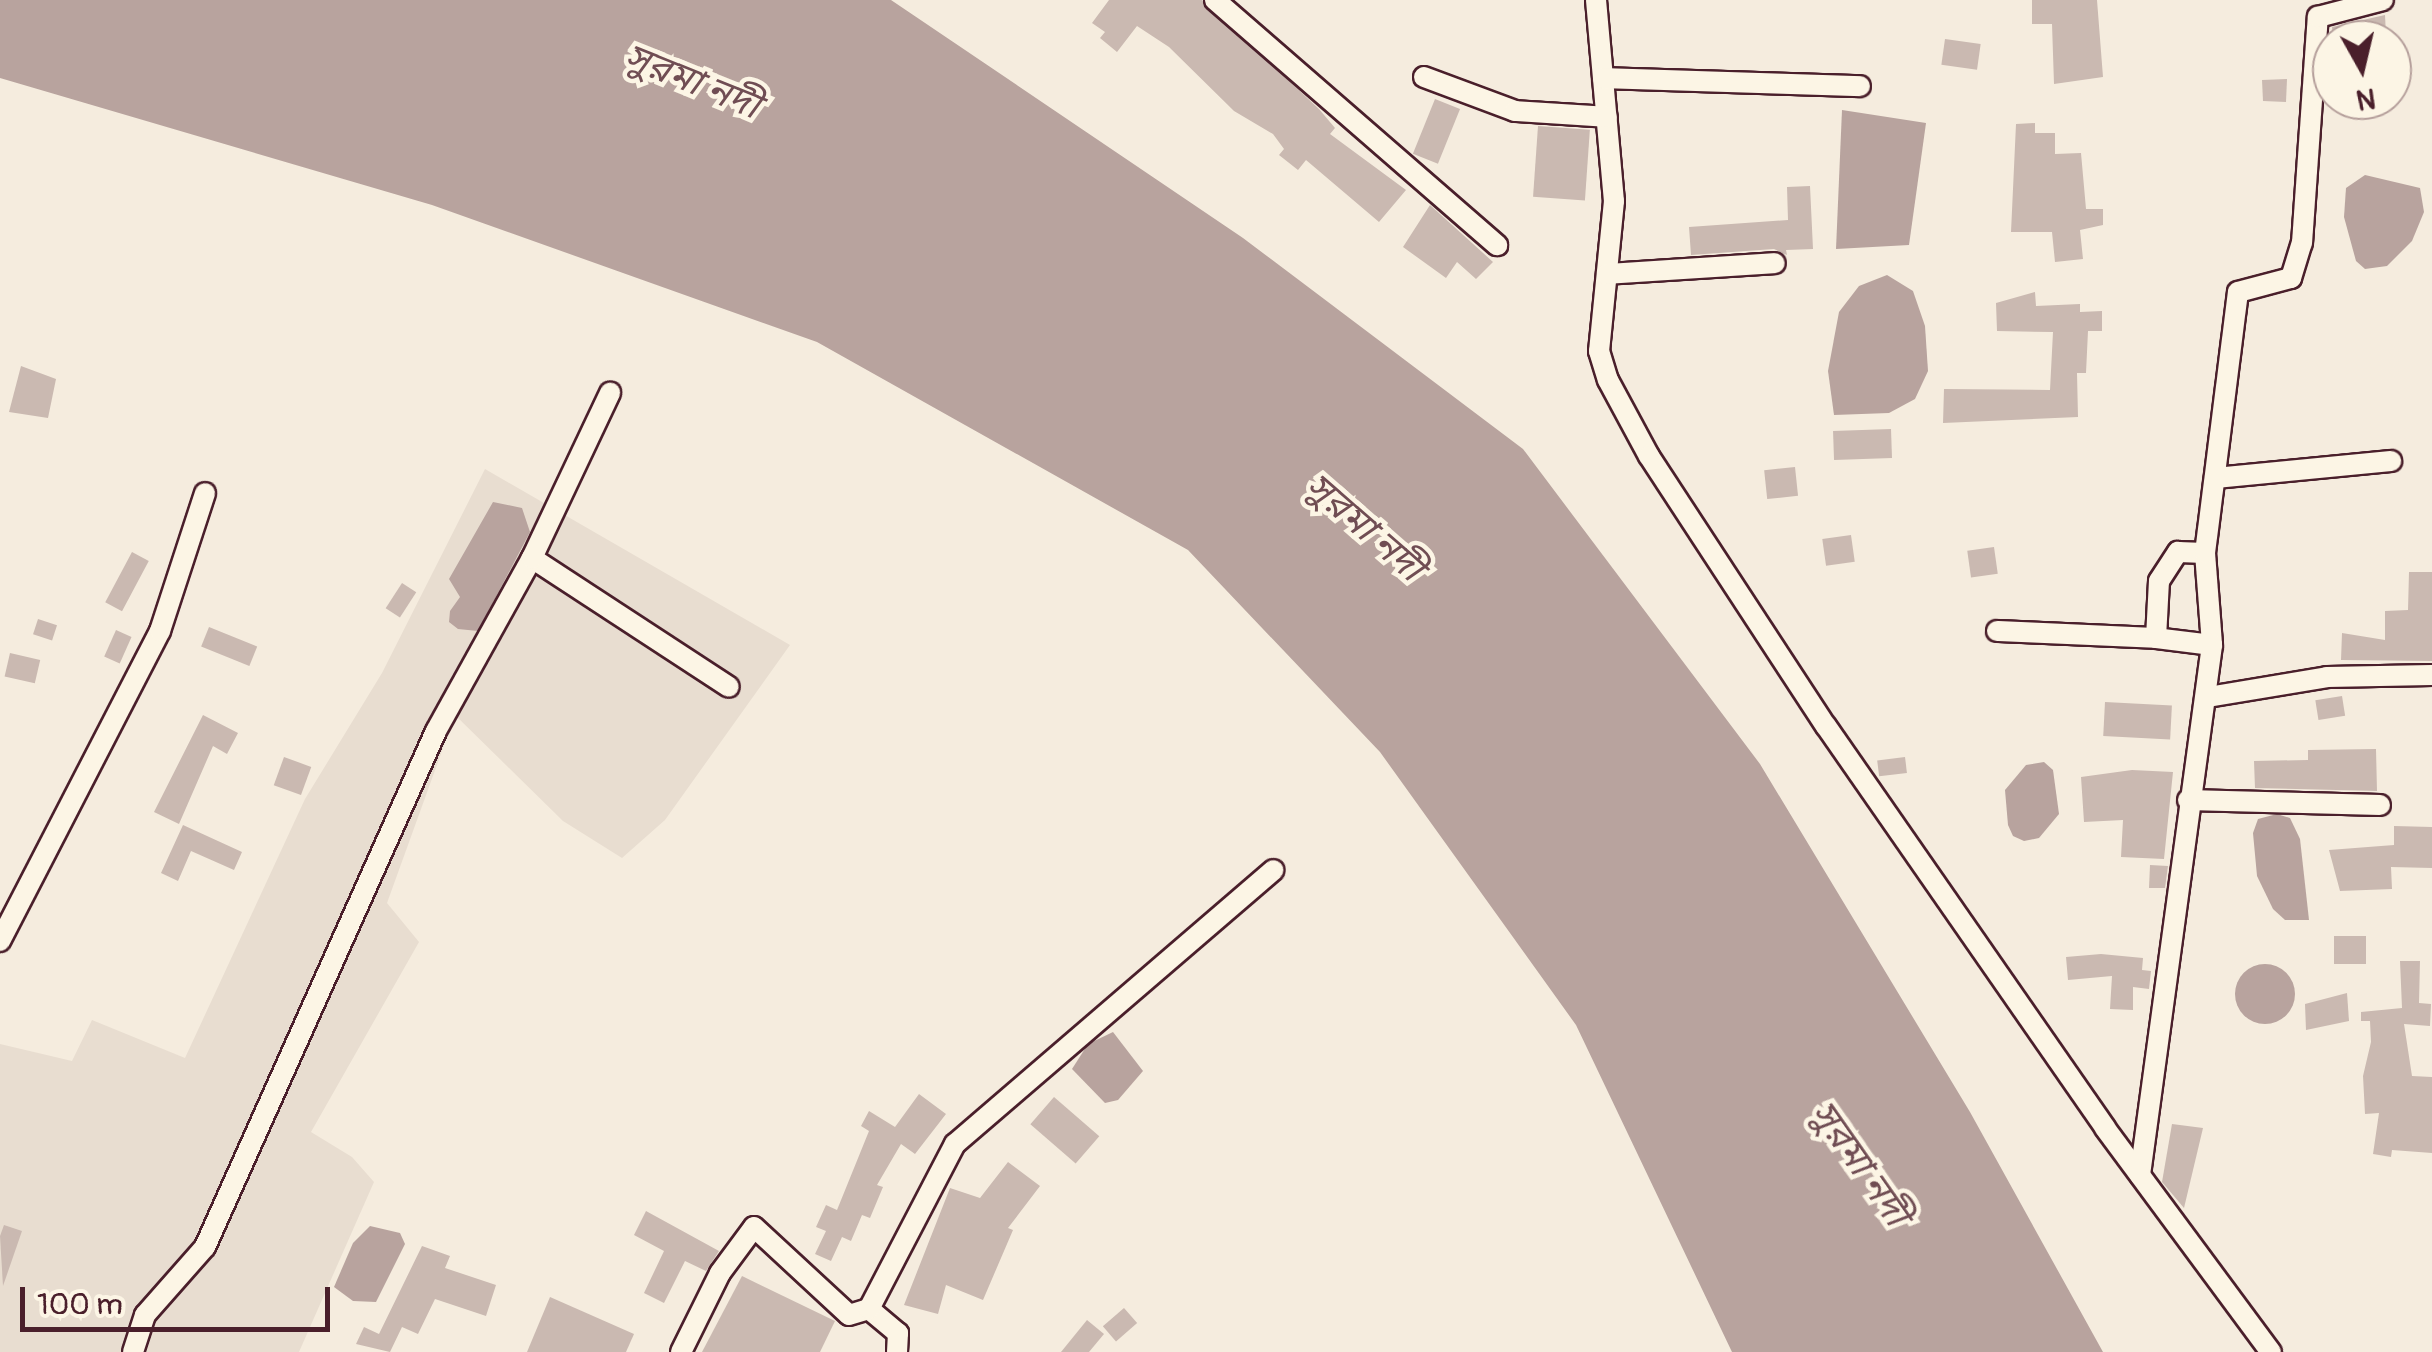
<!DOCTYPE html>
<html>
<head>
<meta charset="utf-8">
<style>
	body { margin:0 }
	#map { position:relative; width:2432px; height:1352px; overflow:hidden; background:#f5ecde; font-family:Pangolin,"Noto Sans Bengali",sans-serif }
	div>[style] { position:absolute }
	[style*='--x'] { left:calc(var(--x)*1px); top:calc(var(--y)*1px); width:calc(var(--w)*1px); rotate:calc(var(--a)*1deg) }
	.built>* { inset:0; background:#e8ddd0 }
	.water>* { inset:0; background:#b8a39e }
	.round { border-radius:50% }
	.building>* { inset:0; background:#cab9b1; transform-origin:0 0 }
	.roads { filter:drop-shadow(2px 0 #4a1f2b) drop-shadow(-2px 0 #4a1f2b) drop-shadow(0 2px #4a1f2b) drop-shadow(0 -2px #4a1f2b) }
	.minor>* { height:20px; margin:-10px; padding:0 10px; transform-origin:10px; border-radius:10px; background:#fcf5e5 }
	span { translate:-50% -50%; white-space:nowrap; text-align:center; line-height:1.15; -webkit-text-stroke:9px #fcf5e5; paint-order:stroke }
	.water-label { font-size:38px; color:#704d53; font-style:italic }
	.north { position:absolute; left:2312px; top:20px; width:100px; height:100px; box-sizing:border-box; background:#fcf5e5; border:2px solid #b59f9b; border-radius:50%; rotate:172deg; font-size:28px; font-weight:700; line-height:40px; text-align:center; color:#4a1f2b }
	.north::after { content:''; display:block; margin:auto; width:35px; height:45px; background:#4a1f2b; clip-path:polygon(50% 0,100% 100%,50% 72%,0 100%) }
	.scale { position:absolute; left:20px; top:1287px; width:310px; height:45px; box-sizing:border-box; border:5px solid #4a1f2b; border-top:0; padding-left:12px; font-size:30px; line-height:35px; white-space:nowrap; color:#4a1f2b; -webkit-text-stroke:8px #fcf5e5; paint-order:stroke }
</style>
</head>
<body>
<div id="map">
	<div class="built">
		<i style="clip-path:polygon(485px 469px,790px 645px,665px 820px,622px 858px,563px 821px,455px 715px,387px 903px,419px 942px,311px 1132px,352px 1157px,374px 1182px,299px 1352px,0 1352px,0 1044px,72px 1061px,92px 1020px,185px 1058px,305px 799px,382px 673px)"></i>
	</div>
	<div class="water">
		<i style="clip-path:polygon(0 0,891px 0,1243px 238px,1523px 449px,1760px 764px,1970px 1112px,2103px 1352px,1732px 1352px,1576px 1025px,1380px 752px,1188px 550px,817px 342px,432px 205px,0 78px)"></i>
		<i style="clip-path:polygon(1842px 110px,1926px 123px,1909px 245px,1836px 249px)"></i>
		<i style="clip-path:polygon(2365px 175px,2420px 188px,2424px 212px,2412px 241px,2387px 266px,2365px 269px,2356px 261px,2344px 217px,2346px 188px)"></i>
		<i style="clip-path:polygon(1887px 275px,1913px 291px,1925px 326px,1928px 371px,1915px 399px,1889px 413px,1834px 415px,1828px 371px,1839px 312px,1859px 286px)"></i>
		<i style="clip-path:polygon(493px 502px,522px 508px,530px 532px,478px 631px,458px 629px,449px 622px,450px 611px,460px 597px,449px 579px)"></i>
		<i style="clip-path:polygon(2044px 762px,2053px 770px,2059px 814px,2039px 838px,2024px 841px,2013px 836px,2008px 825px,2005px 790px,2026px 765px)"></i>
		<i style="clip-path:polygon(2277px 814px,2290px 818px,2300px 839px,2309px 920px,2285px 920px,2273px 909px,2257px 876px,2253px 833px,2258px 819px)"></i>
		<i class="round" style="left:2235px;top:964px;width:60px;height:60px"></i>
		<i style="clip-path:polygon(1113px 1032px,1143px 1071px,1118px 1100px,1105px 1103px,1072px 1069px,1088px 1044px)"></i>
		<i style="clip-path:polygon(370px 1226px,400px 1233px,405px 1244px,376px 1302px,353px 1301px,334px 1287px,353px 1243px)"></i>
	</div>
	<div class="building">
		<i style="clip-path:polygon(1109px 0,1202px 0,1319px 109px,1335px 128px,1330px 134px,1406px 190px,1379px 222px,1306px 160px,1298px 170px,1279px 155px,1284px 149px,1273px 134px,1234px 111px,1169px 47px,1137px 26px,1117px 52px,1100px 38px,1105px 32px,1092px 23px)"></i>
		<i style="clip-path:polygon(2032px 0,2097px 0,2103px 77px,2054px 84px,2052px 24px,2032px 24px)"></i>
		<i style="clip-path:polygon(2385px 15px,2386px 35px,2333px 37px,2332px 27px)"></i>
		<i style="left:1945px;top:39px;width:36px;height:26px;rotate:8deg"></i>
		<i style="clip-path:polygon(2287px 79px,2286px 102px,2263px 101px,2262px 80px)"></i>
		<i style="left:1435px;top:99px;width:27px;height:59px;rotate:22deg"></i>
		<i style="clip-path:polygon(2035px 123px,2035px 133px,2055px 133px,2055px 154px,2081px 153px,2086px 209px,2103px 209px,2103px 225px,2080px 230px,2083px 259px,2055px 262px,2052px 232px,2011px 232px,2016px 124px)"></i>
		<i style="left:1538px;top:126px;width:52px;height:71px;rotate:4deg"></i>
		<i style="clip-path:polygon(1810px 186px,1813px 249px,1786px 250px,1787px 255px,1774px 249px,1691px 255px,1689px 227px,1788px 220px,1787px 187px)"></i>
		<i style="clip-path:polygon(1430px 205px,1493px 262px,1476px 279px,1457px 262px,1446px 278px,1403px 247px)"></i>
		<i style="clip-path:polygon(2035px 292px,2036px 306px,2080px 304px,2080px 312px,2102px 311px,2102px 331px,2088px 331px,2086px 373px,2077px 373px,2078px 417px,1943px 423px,1944px 389px,2050px 390px,2053px 332px,1997px 331px,1996px 303px)"></i>
		<i style="clip-path:polygon(21px 366px,56px 379px,48px 418px,9px 412px)"></i>
		<i style="left:1891px;top:429px;width:29px;height:58px;rotate:88deg"></i>
		<i style="left:1795px;top:467px;width:29px;height:31px;rotate:84deg"></i>
		<i style="left:1851px;top:535px;width:27px;height:29px;rotate:82deg"></i>
		<i style="left:1994px;top:547px;width:27px;height:27px;rotate:82deg"></i>
		<i style="left:132px;top:552px;width:19px;height:57px;rotate:28deg"></i>
		<i style="clip-path:polygon(2409px 572px,2432px 572px,2432px 661px,2341px 660px,2342px 633px,2385px 640px,2385px 611px,2408px 610px)"></i>
		<i style="left:402px;top:583px;width:17px;height:30px;rotate:33deg"></i>
		<i style="left:38px;top:619px;width:20px;height:16px;rotate:18deg"></i>
		<i style="left:209px;top:627px;width:52px;height:21px;rotate:22deg"></i>
		<i style="left:116px;top:630px;width:17px;height:29px;rotate:24deg"></i>
		<i style="left:10px;top:653px;width:31px;height:24px;rotate:13deg"></i>
		<i style="left:2342px;top:696px;width:20px;height:27px;rotate:81deg"></i>
		<i style="left:2105px;top:702px;width:67px;height:34px;rotate:3deg"></i>
		<i style="clip-path:polygon(203px 715px,238px 733px,227px 754px,213px 746px,179px 824px,154px 812px)"></i>
		<i style="clip-path:polygon(2376px 749px,2377px 791px,2255px 788px,2254px 761px,2308px 760px,2308px 750px)"></i>
		<i style="left:284px;top:757px;width:29px;height:30px;rotate:20deg"></i>
		<i style="left:1905px;top:757px;width:16px;height:28px;rotate:83deg"></i>
		<i style="clip-path:polygon(2132px 770px,2173px 772px,2164px 859px,2121px 857px,2123px 820px,2084px 822px,2081px 777px)"></i>
		<i style="clip-path:polygon(183px 825px,242px 852px,234px 870px,191px 851px,178px 881px,161px 873px)"></i>
		<i style="clip-path:polygon(2394px 826px,2432px 827px,2432px 868px,2391px 867px,2392px 889px,2340px 891px,2329px 850px,2394px 845px)"></i>
		<i style="clip-path:polygon(2150px 865px,2168px 866px,2165px 888px,2149px 888px)"></i>
		<i style="left:2334px;top:936px;width:32px;height:28px"></i>
		<i style="clip-path:polygon(2101px 954px,2143px 958px,2142px 970px,2151px 971px,2149px 989px,2133px 987px,2133px 1010px,2110px 1009px,2112px 976px,2068px 980px,2066px 957px)"></i>
		<i style="clip-path:polygon(2400px 961px,2420px 961px,2419px 1003px,2431px 1004px,2430px 1026px,2404px 1024px,2412px 1076px,2432px 1077px,2432px 1153px,2392px 1150px,2391px 1157px,2373px 1154px,2379px 1113px,2365px 1114px,2363px 1076px,2371px 1042px,2370px 1021px,2361px 1021px,2361px 1012px,2402px 1008px)"></i>
		<i style="clip-path:polygon(2347px 993px,2349px 1021px,2306px 1030px,2305px 1004px)"></i>
		<i style="clip-path:polygon(919px 1094px,946px 1114px,915px 1154px,901px 1144px,877px 1185px,883px 1187px,870px 1218px,862px 1215px,851px 1241px,842px 1237px,831px 1261px,815px 1254px,826px 1231px,816px 1227px,826px 1205px,837px 1210px,869px 1131px,861px 1126px,869px 1111px,895px 1127px)"></i>
		<i style="left:1054px;top:1097px;width:60px;height:36px;rotate:41deg"></i>
		<i style="clip-path:polygon(2172px 1124px,2203px 1128px,2184px 1208px,2162px 1182px)"></i>
		<i style="clip-path:polygon(1008px 1162px,1040px 1186px,1008px 1228px,1013px 1230px,983px 1300px,946px 1285px,938px 1314px,904px 1305px,950px 1188px,980px 1198px)"></i>
		<i style="clip-path:polygon(646px 1211px,719px 1251px,706px 1271px,685px 1261px,664px 1303px,644px 1293px,664px 1251px,634px 1235px)"></i>
		<i style="clip-path:polygon(4px 1225px,22px 1231px,3px 1286px,0 1236px)"></i>
		<i style="clip-path:polygon(422px 1246px,450px 1256px,445px 1268px,496px 1285px,486px 1316px,435px 1299px,418px 1334px,402px 1327px,390px 1352px,356px 1344px,364px 1327px,379px 1334px)"></i>
		<i style="clip-path:polygon(742px 1276px,835px 1321px,820px 1352px,702px 1352px)"></i>
		<i style="clip-path:polygon(550px 1297px,634px 1334px,626px 1352px,527px 1352px)"></i>
		<i style="left:1124px;top:1308px;width:20px;height:28px;rotate:49deg"></i>
		<i style="clip-path:polygon(1087px 1320px,1104px 1334px,1089px 1352px,1061px 1352px)"></i>
	</div>
	<div class="roads">
		<div class="minor">
			<i style="--x:1215;--y:0;--w:374;--a:41"></i>
			<i style="--x:1596;--y:0;--w:202;--a:84.9"></i>
			<i style="--x:1614;--y:201;--w:151;--a:95.7"></i>
			<i style="--x:1599;--y:351;--w:30;--a:73"></i>
			<i style="--x:1608;--y:380;--w:86;--a:61.7"></i>
			<i style="--x:1649;--y:456;--w:323;--a:56.8"></i>
			<i style="--x:1826;--y:726;--w:489;--a:55.2"></i>
			<i style="--x:2105;--y:1128;--w:279;--a:53.5"></i>
			<i style="--x:1424;--y:77;--w:97;--a:20.5"></i>
			<i style="--x:1515;--y:111;--w:92;--a:3.7"></i>
			<i style="--x:1603;--y:78;--w:257;--a:1.8"></i>
			<i style="--x:1607;--y:274;--w:168;--a:-3.7"></i>
			<i style="--x:2215;--y:478;--w:177;--a:-5.5"></i>
			<i style="--x:2205;--y:553;--w:92;--a:85.6"></i>
			<i style="--x:532;--y:558;--w:235;--a:33.2"></i>
			<i style="--x:1997;--y:631;--w:159;--a:2.5"></i>
			<i style="--x:2208;--y:697;--w:121;--a:-9.5"></i>
			<i style="--x:2327;--y:677;--w:105;--a:-1.1"></i>
			<i style="--x:2188;--y:800;--w:192;--a:1.5"></i>
			<i style="--x:0;--y:941;--w:349;--a:-62.7"></i>
			<i style="--x:160;--y:631;--w:145;--a:-71.9"></i>
			<i style="--x:2140;--y:1175;--w:535;--a:-82.26"></i>
			<i style="--x:2212;--y:645;--w:56;--a:-172.9"></i>
			<i style="--x:2156;--y:638;--w:57;--a:-87"></i>
			<i style="--x:2159;--y:581;--w:35;--a:-57"></i>
			<i style="--x:2178;--y:552;--w:27;--a:2"></i>
			<i style="--x:2205;--y:553;--w:263;--a:-82.8"></i>
			<i style="--x:2238;--y:292;--w:55;--a:-14.8"></i>
			<i style="--x:2291;--y:278;--w:37;--a:-73"></i>
			<i style="--x:2302;--y:243;--w:227;--a:-86"></i>
			<i style="--x:2318;--y:17;--w:67;--a:-14.7"></i>
			<i style="--x:869;--y:1309;--w:38;--a:40"></i>
			<i style="--x:898;--y:1333;--w:19;--a:93"></i>
			<i style="--x:133;--y:1352;--w:39;--a:-72"></i>
			<i style="--x:145;--y:1315;--w:91;--a:-48.6"></i>
			<i style="--x:205;--y:1247;--w:565;--a:-65.88"></i>
			<i style="--x:436;--y:731;--w:198;--a:-61"></i>
			<i style="--x:532;--y:558;--w:183;--a:-64.7"></i>
			<i style="--x:681;--y:1352;--w:88;--a:-63.7"></i>
			<i style="--x:720;--y:1273;--w:57;--a:-53.5"></i>
			<i style="--x:754;--y:1227;--w:129;--a:42.8"></i>
			<i style="--x:849;--y:1315;--w:21;--a:-17"></i>
			<i style="--x:869;--y:1309;--w:186;--a:-62.5"></i>
			<i style="--x:955;--y:1144;--w:420;--a:-40.7"></i>
		</div>
	</div>
	<div class="water-label">
		<span style="left:692px;top:82px;rotate:22deg">সুরমা নদী</span>
		<span style="left:1364px;top:528px;rotate:41deg">সুরমা নদী</span>
		<span style="left:1859px;top:1164px;rotate:55deg">সুরমা নদী</span>
	</div>
	<div class="north">N</div>
	<div class="scale">100 m</div>
</div>
</body>
</html>
